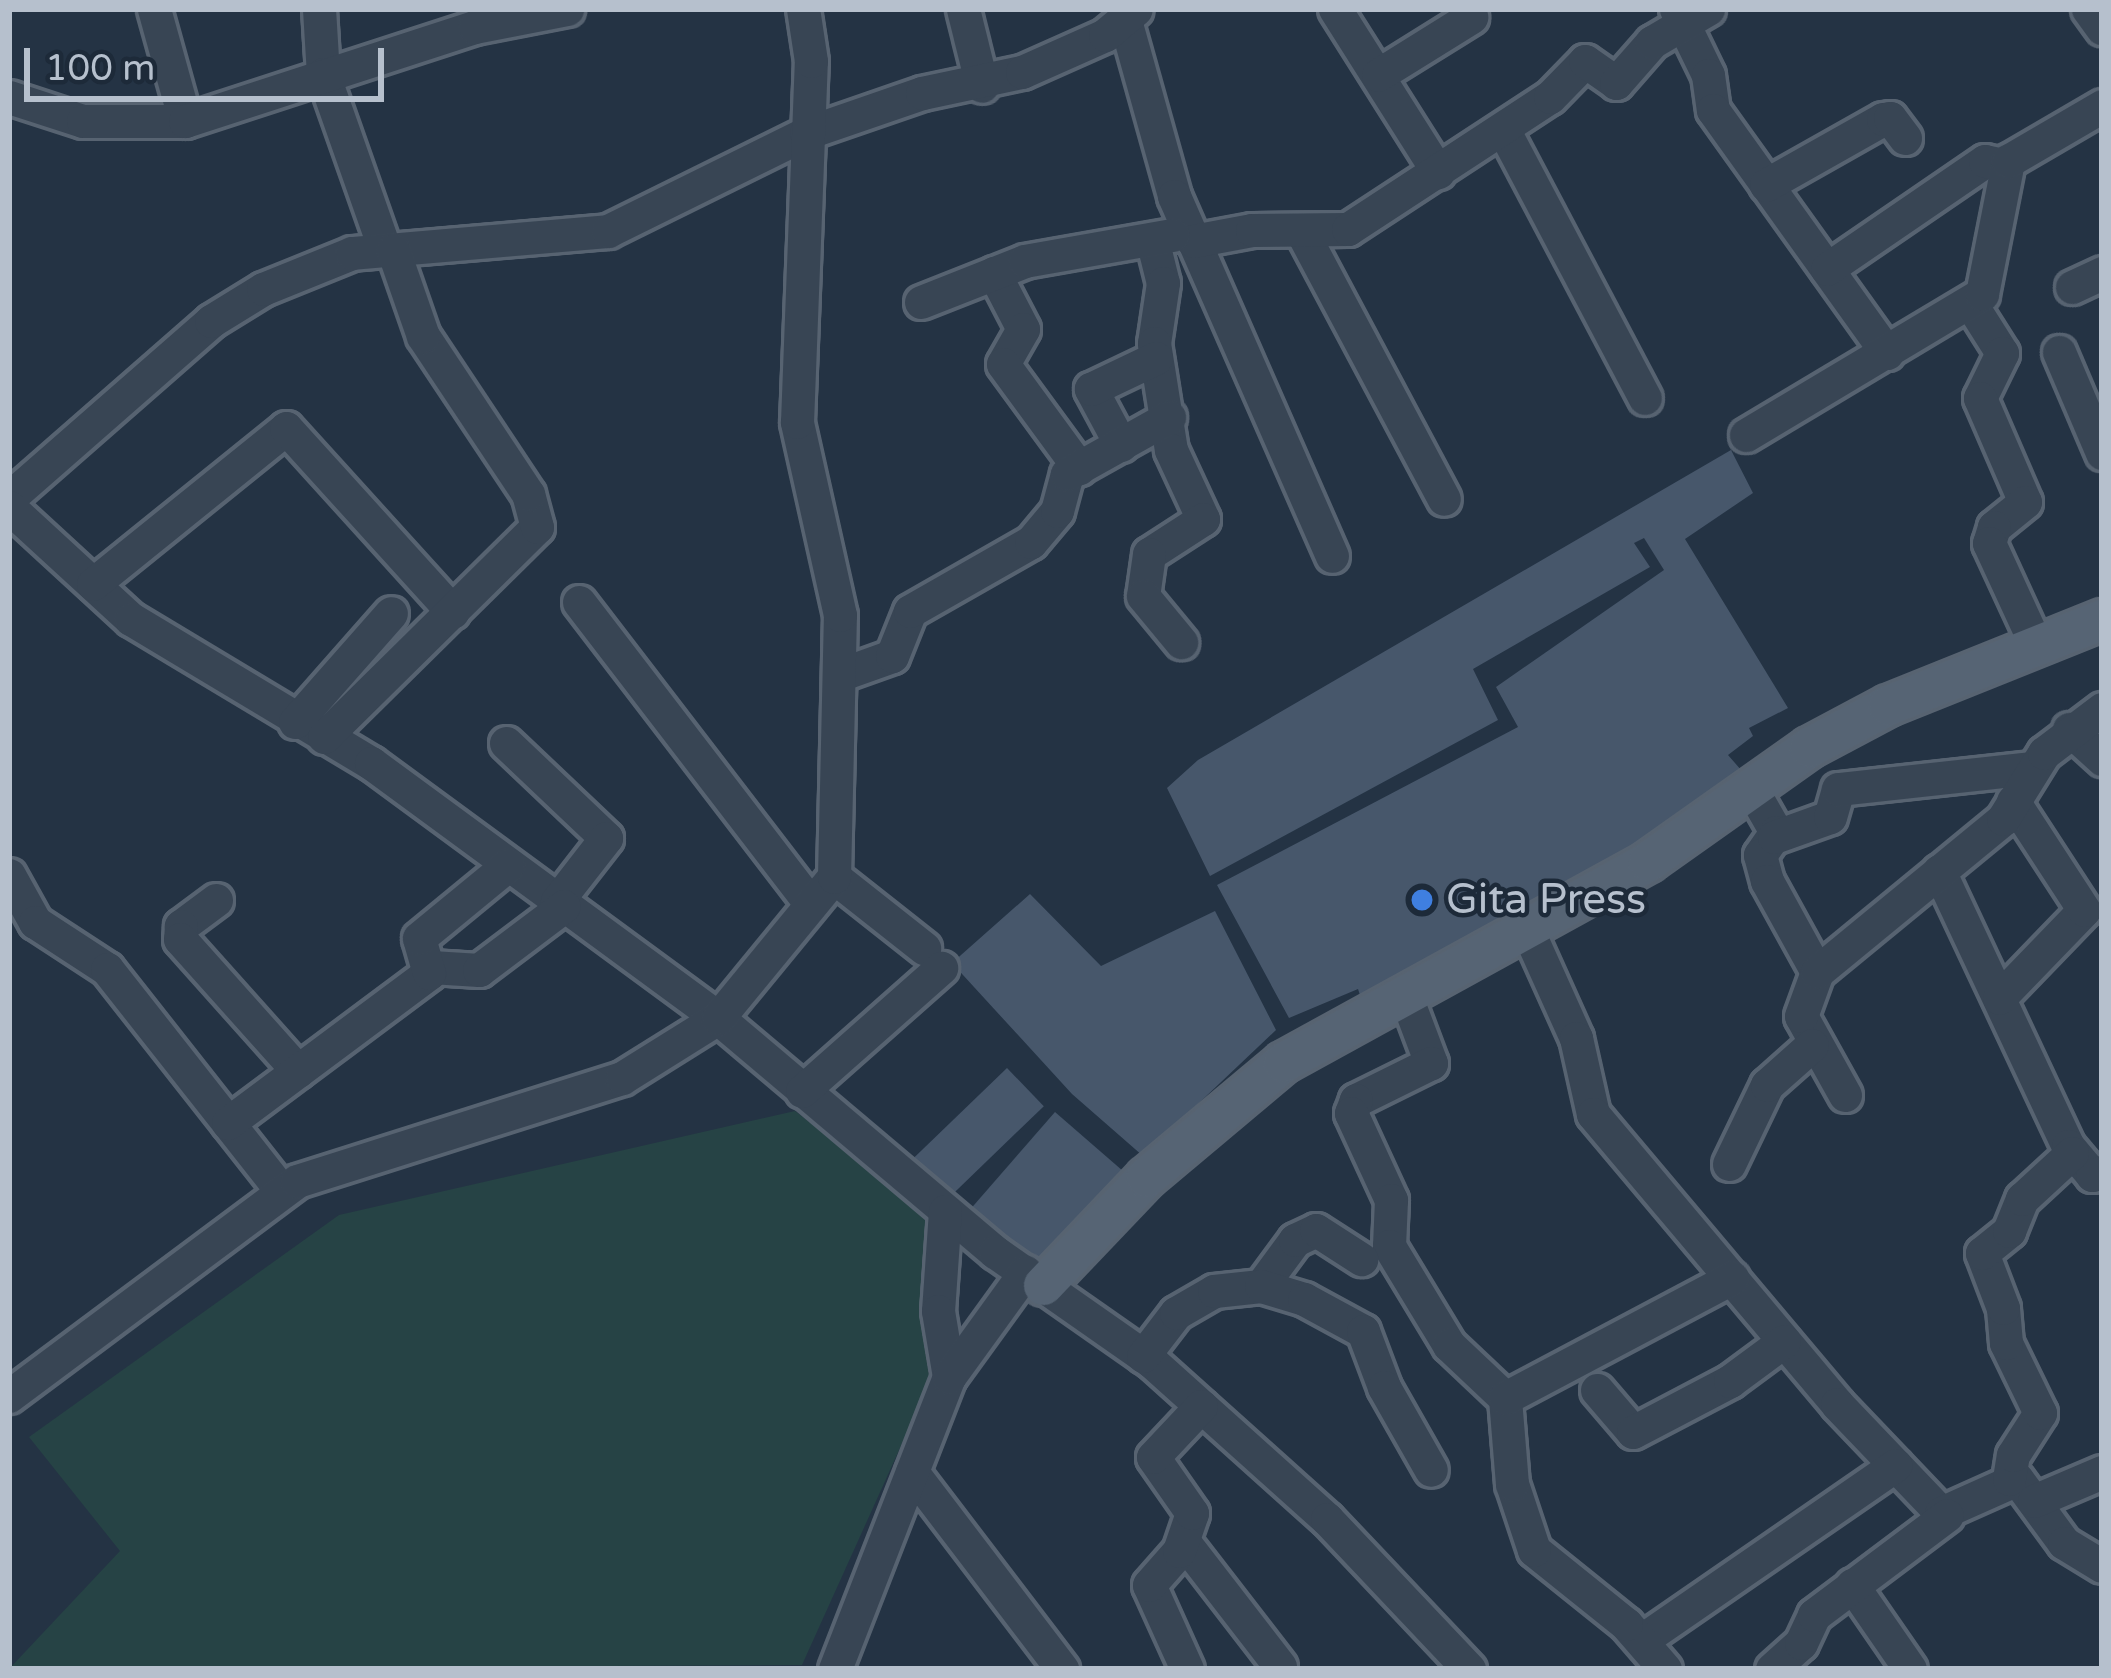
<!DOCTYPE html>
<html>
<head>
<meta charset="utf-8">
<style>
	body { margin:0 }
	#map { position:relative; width:2111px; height:1678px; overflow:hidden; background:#243344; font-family:"Varela Round",sans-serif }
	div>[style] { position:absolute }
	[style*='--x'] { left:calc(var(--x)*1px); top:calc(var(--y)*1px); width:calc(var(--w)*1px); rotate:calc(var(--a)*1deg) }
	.green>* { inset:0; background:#264345 }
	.building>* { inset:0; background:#47576b; transform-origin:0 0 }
	.roads { filter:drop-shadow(3px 0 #576371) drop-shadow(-3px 0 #576371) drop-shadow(0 3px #576371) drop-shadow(0 -3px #576371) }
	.minor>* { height:33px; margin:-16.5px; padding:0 16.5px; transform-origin:16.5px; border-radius:16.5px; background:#384554 }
	.major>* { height:39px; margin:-19.5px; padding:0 19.5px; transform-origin:19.5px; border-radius:19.5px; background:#566474 }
	.dots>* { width:33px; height:33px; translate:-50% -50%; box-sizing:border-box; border:6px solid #1d2a39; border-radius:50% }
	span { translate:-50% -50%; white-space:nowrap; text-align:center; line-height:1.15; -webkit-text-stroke:9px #1d2a39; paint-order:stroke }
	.poi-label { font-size:42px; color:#b6c0cd }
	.left { translate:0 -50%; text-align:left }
	.frame { position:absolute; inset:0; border:12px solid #b6c0cd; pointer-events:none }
	.scale { position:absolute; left:24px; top:48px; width:360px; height:54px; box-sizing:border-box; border:6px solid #b6c0cd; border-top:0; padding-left:15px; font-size:36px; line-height:42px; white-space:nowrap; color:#b6c0cd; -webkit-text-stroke:9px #1d2a39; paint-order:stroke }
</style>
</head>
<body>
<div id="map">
	<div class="green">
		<i style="clip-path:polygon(795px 1111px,931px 1216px,942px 1355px,802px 1665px,9px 1669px,120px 1551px,29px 1437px,339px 1215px)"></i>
	</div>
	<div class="building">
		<i style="clip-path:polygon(1731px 450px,1753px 493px,1685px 539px,1788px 708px,1749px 728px,1753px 736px,1728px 755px,1742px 771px,1659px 840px,1362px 1001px,1358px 989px,1289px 1018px,1217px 885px,1518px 727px,1496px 687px,1664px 570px,1644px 538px,1634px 543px,1650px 567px,1473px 669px,1498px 720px,1210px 876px,1167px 788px,1198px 760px)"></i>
		<i style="clip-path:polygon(1030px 894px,1101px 966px,1215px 911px,1276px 1030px,1143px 1156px,1072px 1094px,952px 963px)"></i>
		<i style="left:1007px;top:1068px;width:53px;height:129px;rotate:46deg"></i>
		<i style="left:1055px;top:1112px;width:100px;height:132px;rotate:41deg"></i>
	</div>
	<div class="roads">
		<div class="minor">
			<i style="--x:154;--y:9;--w:116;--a:74.5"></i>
			<i style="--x:319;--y:9;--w:65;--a:86.5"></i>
			<i style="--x:323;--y:74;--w:187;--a:70.6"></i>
			<i style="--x:963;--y:9;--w:79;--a:76.1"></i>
			<i style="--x:1335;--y:9;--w:193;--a:57.7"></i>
			<i style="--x:1676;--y:9;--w:73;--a:64.1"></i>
			<i style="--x:1708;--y:75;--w:35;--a:82"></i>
			<i style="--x:1713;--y:110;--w:299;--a:54.4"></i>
			<i style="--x:2088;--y:9;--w:24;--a:54"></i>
			<i style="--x:1125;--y:20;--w:183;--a:74.4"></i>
			<i style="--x:1174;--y:196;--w:393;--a:66.3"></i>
			<i style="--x:1378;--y:75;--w:110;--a:-31.9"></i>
			<i style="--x:9;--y:97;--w:78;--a:18"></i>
			<i style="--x:83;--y:121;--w:102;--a:0"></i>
			<i style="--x:185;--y:121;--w:305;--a:-18"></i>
			<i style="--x:475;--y:27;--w:94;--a:-11.1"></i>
			<i style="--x:1503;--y:129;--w:304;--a:62.2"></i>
			<i style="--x:1766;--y:185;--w:134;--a:-29.4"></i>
			<i style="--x:1883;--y:119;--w:7;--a:-8"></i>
			<i style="--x:1890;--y:118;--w:25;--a:53"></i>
			<i style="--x:1302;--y:232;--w:302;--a:62"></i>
			<i style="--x:1152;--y:239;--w:45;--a:76"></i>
			<i style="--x:1163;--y:283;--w:61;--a:98.5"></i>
			<i style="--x:1154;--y:343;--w:108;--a:81"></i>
			<i style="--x:1171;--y:450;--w:76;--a:65.1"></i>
			<i style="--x:1203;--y:519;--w:64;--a:147.1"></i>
			<i style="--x:1149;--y:554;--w:42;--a:98.1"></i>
			<i style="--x:1143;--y:596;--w:60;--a:50.4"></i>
			<i style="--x:1193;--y:241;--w:60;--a:-10.6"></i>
			<i style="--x:1252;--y:230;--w:96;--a:-0.6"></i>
			<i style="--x:1348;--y:229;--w:241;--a:-33.2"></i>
			<i style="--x:1550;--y:97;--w:50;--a:-45.8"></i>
			<i style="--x:1585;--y:61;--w:38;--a:35"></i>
			<i style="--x:1616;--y:83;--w:55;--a:-48.7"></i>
			<i style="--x:1652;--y:42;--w:65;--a:-30.5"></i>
			<i style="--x:1827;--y:269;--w:191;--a:-34.4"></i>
			<i style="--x:1985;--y:161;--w:22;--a:13"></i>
			<i style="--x:994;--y:273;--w:63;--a:62.6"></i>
			<i style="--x:1023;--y:329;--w:40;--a:119.7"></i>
			<i style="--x:1003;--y:364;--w:129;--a:53.8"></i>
			<i style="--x:2072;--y:287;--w:33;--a:-25"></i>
			<i style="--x:921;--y:302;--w:112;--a:-21.5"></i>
			<i style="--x:1025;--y:261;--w:150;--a:-10"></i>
			<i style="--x:1971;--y:304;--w:58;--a:57.7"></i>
			<i style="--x:2002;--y:353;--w:50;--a:116.1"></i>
			<i style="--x:1980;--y:398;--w:113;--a:66.6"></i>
			<i style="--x:2025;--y:502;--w:40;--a:141"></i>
			<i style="--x:1994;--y:527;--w:17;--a:107"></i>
			<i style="--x:1989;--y:543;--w:110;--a:65.3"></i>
			<i style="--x:2059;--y:352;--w:110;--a:66.9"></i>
			<i style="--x:1746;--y:435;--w:275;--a:-30.9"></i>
			<i style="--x:1982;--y:294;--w:136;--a:-78.9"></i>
			<i style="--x:2008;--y:161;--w:109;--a:-30.3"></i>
			<i style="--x:1121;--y:445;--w:64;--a:-118.2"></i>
			<i style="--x:1091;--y:389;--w:72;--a:-25.5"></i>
			<i style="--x:9;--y:498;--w:269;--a:-41.2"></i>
			<i style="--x:211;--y:321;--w:61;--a:-31.6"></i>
			<i style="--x:263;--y:289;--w:96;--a:-22"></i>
			<i style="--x:352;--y:253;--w:257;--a:-4.9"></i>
			<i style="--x:608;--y:231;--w:221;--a:-26.3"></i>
			<i style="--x:806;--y:133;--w:123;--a:-19"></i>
			<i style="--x:922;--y:93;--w:102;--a:-11.9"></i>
			<i style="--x:1022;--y:72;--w:91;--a:-24"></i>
			<i style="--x:1105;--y:35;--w:40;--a:-40"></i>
			<i style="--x:9;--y:507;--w:166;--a:42.6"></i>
			<i style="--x:131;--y:619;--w:280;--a:31"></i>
			<i style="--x:371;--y:763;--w:431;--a:36.3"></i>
			<i style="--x:718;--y:1018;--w:363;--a:40.2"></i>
			<i style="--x:995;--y:1252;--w:192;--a:35"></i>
			<i style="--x:1152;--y:1362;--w:235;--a:41.9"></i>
			<i style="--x:1327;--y:1519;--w:207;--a:46.6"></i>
			<i style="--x:93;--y:584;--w:248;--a:-38.9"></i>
			<i style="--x:286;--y:428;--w:248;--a:47.8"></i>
			<i style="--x:579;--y:602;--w:381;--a:52.5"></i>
			<i style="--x:839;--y:675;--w:56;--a:-19.7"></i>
			<i style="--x:892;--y:656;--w:48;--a:-68.2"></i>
			<i style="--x:910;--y:611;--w:139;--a:-29.7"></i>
			<i style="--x:1031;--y:542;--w:40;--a:-50"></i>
			<i style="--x:1057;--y:511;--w:38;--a:-75"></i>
			<i style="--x:1067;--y:474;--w:117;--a:-29.2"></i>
			<i style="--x:295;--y:722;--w:145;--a:-48.6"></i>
			<i style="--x:2069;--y:729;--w:45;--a:42.3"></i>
			<i style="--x:324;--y:737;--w:299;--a:-44.6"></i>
			<i style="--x:537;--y:527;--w:34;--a:-105"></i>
			<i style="--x:528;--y:494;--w:190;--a:-123.6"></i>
			<i style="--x:423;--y:336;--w:91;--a:-109.2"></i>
			<i style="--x:506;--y:743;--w:138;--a:43.5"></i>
			<i style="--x:606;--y:838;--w:80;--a:127.9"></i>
			<i style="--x:1752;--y:790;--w:48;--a:60.3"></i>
			<i style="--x:1776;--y:832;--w:28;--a:125"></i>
			<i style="--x:1760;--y:855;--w:27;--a:75"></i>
			<i style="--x:1767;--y:881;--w:104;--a:61.2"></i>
			<i style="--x:1774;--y:837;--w:59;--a:-19.7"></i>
			<i style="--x:1830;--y:817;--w:29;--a:-74"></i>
			<i style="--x:1838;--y:789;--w:195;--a:-6.2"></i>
			<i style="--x:1939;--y:871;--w:304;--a:64.9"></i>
			<i style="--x:2068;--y:1146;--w:38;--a:50"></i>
			<i style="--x:2092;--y:1175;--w:10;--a:-17"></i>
			<i style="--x:9;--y:875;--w:54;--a:61"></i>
			<i style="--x:35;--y:922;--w:86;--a:33.1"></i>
			<i style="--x:107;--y:969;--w:283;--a:51.8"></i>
			<i style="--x:834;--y:877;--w:115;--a:38.3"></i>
			<i style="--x:216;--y:900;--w:44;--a:143.4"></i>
			<i style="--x:181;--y:926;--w:13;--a:94"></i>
			<i style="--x:180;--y:939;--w:177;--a:48.2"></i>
			<i style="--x:1527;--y:929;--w:120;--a:65.8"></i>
			<i style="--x:1576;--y:1038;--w:78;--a:77.4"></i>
			<i style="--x:1593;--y:1114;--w:379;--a:49.9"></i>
			<i style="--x:1837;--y:1404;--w:151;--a:46.3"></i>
			<i style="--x:1941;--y:1513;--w:83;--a:-24.1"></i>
			<i style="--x:2017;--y:1479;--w:79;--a:53.7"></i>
			<i style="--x:2064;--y:1543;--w:44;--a:31.2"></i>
			<i style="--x:431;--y:967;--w:48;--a:3.6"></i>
			<i style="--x:479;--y:970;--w:106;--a:-37"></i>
			<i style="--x:1405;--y:994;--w:74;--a:69.4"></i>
			<i style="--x:1431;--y:1063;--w:84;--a:153.7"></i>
			<i style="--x:1356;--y:1100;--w:14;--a:111"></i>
			<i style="--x:1351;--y:1113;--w:96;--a:65.3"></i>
			<i style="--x:1391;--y:1200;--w:46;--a:92.5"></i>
			<i style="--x:1389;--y:1246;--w:116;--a:58.8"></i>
			<i style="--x:1449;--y:1345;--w:77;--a:43.4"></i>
			<i style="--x:1999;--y:998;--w:122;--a:-46"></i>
			<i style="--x:2084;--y:910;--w:130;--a:-123.1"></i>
			<i style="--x:802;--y:1091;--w:186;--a:-41.5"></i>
			<i style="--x:1845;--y:1095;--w:90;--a:-119.1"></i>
			<i style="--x:1801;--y:1016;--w:47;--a:-70"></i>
			<i style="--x:1817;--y:972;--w:241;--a:-39.4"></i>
			<i style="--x:2003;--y:819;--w:78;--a:-58.2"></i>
			<i style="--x:2044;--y:753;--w:73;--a:-37.2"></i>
			<i style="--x:228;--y:1123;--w:251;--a:-36.7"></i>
			<i style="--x:429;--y:973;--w:36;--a:-106"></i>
			<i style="--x:419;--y:938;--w:115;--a:-39.4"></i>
			<i style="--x:1729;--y:1164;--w:88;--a:-64.3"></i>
			<i style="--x:1767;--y:1085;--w:60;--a:-41.6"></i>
			<i style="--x:945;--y:1211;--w:100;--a:94"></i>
			<i style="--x:938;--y:1311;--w:67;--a:80.5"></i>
			<i style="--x:1261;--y:1286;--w:57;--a:-53.5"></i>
			<i style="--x:1295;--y:1240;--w:23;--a:-25"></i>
			<i style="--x:1316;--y:1230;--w:54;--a:32.8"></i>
			<i style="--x:1143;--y:1356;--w:54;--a:-52.5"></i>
			<i style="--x:1176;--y:1313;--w:44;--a:-30.1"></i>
			<i style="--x:1214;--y:1291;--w:47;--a:-6.1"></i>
			<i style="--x:1261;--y:1286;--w:45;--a:16.8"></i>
			<i style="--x:1304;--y:1299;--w:67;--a:28.5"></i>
			<i style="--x:1363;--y:1331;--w:60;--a:69.4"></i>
			<i style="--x:1384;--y:1387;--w:95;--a:60.5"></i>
			<i style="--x:1597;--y:1390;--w:55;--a:49.4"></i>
			<i style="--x:1633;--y:1432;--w:110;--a:-27.7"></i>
			<i style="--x:1730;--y:1381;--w:67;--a:-36.5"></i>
			<i style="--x:9;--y:1396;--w:359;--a:-36.7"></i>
			<i style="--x:297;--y:1181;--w:341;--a:-17.6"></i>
			<i style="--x:622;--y:1078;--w:113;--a:-32"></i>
			<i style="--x:718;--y:1018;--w:183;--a:-50.6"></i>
			<i style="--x:834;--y:877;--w:262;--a:-88.7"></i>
			<i style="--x:840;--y:615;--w:198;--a:-102.6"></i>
			<i style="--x:797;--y:422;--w:361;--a:-87.8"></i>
			<i style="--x:811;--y:61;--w:53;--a:-98.7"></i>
			<i style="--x:912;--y:1472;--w:248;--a:52.7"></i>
			<i style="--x:2009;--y:1479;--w:24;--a:-81"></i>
			<i style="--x:2013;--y:1455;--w:50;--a:-57.3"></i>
			<i style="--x:2040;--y:1413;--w:78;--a:-115.9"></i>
			<i style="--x:2006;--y:1343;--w:35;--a:-95"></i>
			<i style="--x:2003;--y:1308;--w:59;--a:-110.9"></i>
			<i style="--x:1982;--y:1253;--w:35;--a:-39"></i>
			<i style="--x:2009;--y:1231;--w:35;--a:-68"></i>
			<i style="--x:2022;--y:1199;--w:68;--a:-42.6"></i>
			<i style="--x:2034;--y:1501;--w:74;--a:-23.1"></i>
			<i style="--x:1184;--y:1542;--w:157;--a:52.3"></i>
			<i style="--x:1852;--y:1585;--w:102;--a:55.4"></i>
			<i style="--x:1642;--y:1640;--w:308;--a:-34.6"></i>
			<i style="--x:835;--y:1669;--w:313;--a:-68.7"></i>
			<i style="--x:949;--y:1377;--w:130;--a:-54.1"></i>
			<i style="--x:1187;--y:1669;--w:92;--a:-114.3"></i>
			<i style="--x:1149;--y:1585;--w:45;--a:-48.6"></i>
			<i style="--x:1179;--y:1551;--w:40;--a:-71.1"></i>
			<i style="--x:1192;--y:1513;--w:68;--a:-124.9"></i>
			<i style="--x:1153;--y:1457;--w:70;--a:-46.7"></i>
			<i style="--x:1665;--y:1669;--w:60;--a:-130.9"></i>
			<i style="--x:1626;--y:1624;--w:118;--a:-141.2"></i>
			<i style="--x:1534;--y:1550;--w:70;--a:-108.4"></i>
			<i style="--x:1512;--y:1484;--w:86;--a:-94.7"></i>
			<i style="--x:1505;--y:1398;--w:257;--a:-27.9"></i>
			<i style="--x:1772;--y:1669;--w:39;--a:-42"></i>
			<i style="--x:1801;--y:1643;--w:31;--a:-65"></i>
			<i style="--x:1814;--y:1615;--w:166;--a:-36.9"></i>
		</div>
		<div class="major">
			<i style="--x:1043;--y:1285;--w:149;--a:-46.4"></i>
			<i style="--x:1146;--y:1177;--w:179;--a:-40"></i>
			<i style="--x:1283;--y:1062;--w:417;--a:-28.8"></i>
			<i style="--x:1648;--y:861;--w:197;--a:-35.3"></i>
			<i style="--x:1809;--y:747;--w:89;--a:-28"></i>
			<i style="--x:1888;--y:705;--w:231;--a:-21.9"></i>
		</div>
	</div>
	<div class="dots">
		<i style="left:1422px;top:900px;background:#3f7fe0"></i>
	</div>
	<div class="poi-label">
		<span class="left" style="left:1446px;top:900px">Gita Press</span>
	</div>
	<div class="frame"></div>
	<div class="scale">100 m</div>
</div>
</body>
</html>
